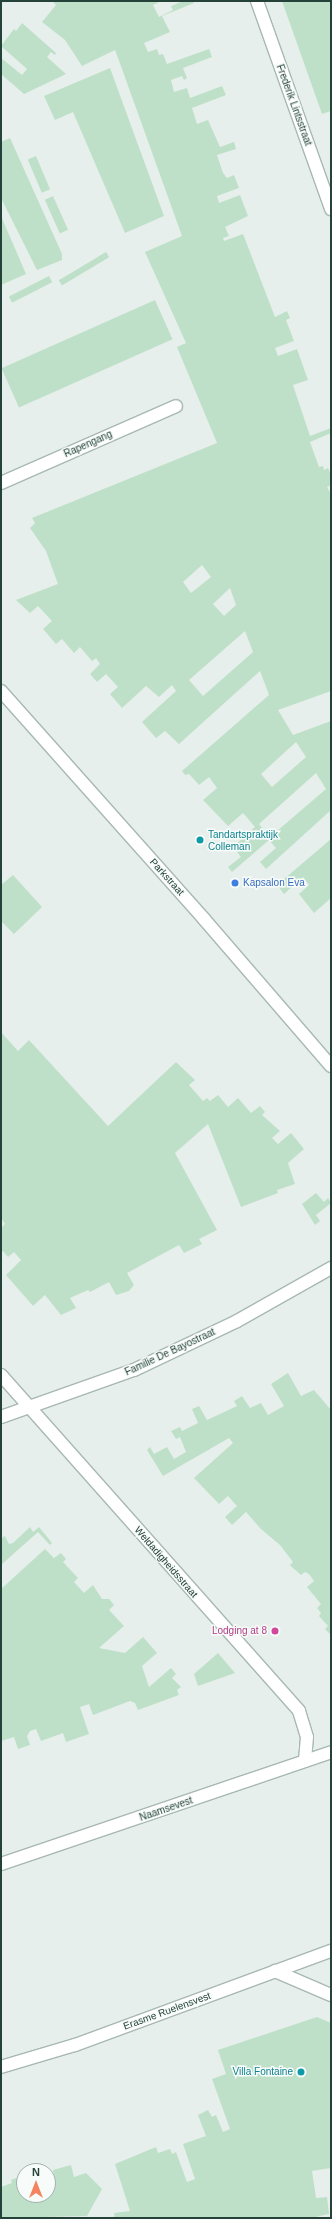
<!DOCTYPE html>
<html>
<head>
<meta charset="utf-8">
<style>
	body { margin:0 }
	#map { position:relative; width:332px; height:2219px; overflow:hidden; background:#e6efeb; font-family:Helvetica,sans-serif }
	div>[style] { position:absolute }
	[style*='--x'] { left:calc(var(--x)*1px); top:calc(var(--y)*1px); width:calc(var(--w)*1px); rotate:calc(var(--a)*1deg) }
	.green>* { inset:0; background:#bfe0c8; transform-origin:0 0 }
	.roads { filter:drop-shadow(1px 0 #a8b8b2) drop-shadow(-1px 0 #a8b8b2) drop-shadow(0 1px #a8b8b2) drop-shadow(0 -1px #a8b8b2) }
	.minor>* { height:12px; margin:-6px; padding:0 6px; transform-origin:6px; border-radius:6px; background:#fff }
	.tertiary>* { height:12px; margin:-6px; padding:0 6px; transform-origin:6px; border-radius:6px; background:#fff }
	.secondary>* { height:12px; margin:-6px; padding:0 6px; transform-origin:6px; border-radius:6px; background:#fff }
	.dots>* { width:11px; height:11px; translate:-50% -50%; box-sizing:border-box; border:2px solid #f7fbf9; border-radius:50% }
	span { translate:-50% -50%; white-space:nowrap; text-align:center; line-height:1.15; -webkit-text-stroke:3px #f7fbf9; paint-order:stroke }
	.street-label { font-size:10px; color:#24423a }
	.culture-label { font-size:10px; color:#0d838f }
	.left { translate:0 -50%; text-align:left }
	.right { translate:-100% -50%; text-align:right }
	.shop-label { font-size:10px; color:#366cbe }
	.hotel-label { font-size:10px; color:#b23c85 }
	.frame { position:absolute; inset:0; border:2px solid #24423a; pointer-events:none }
	.north { position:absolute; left:16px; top:2163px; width:40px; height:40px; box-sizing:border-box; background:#f7fbf9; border:1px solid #a3b1ad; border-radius:50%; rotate:0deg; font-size:11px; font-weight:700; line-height:16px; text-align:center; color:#24423a }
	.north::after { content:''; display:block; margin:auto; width:14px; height:18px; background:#f4845f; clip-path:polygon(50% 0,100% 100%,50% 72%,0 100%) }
</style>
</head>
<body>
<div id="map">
	<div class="green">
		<i style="clip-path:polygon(evenodd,52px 1px,161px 1px,153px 5px,159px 17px,173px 10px,171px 6px,183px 1px,193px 1px,194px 3px,162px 16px,170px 32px,144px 43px,148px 52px,157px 49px,159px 55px,163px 54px,167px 64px,209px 49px,212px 57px,183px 68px,187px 78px,184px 80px,182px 76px,171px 80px,174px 92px,187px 88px,190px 98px,222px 86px,226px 95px,192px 108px,197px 124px,208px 120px,220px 147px,234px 142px,236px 149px,217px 155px,223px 173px,227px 178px,234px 175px,239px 188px,217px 196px,219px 203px,240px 195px,248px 216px,225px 227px,229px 236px,223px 238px,224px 241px,243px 234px,275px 317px,287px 311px,290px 318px,286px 320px,294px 341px,275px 348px,278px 356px,297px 349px,308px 380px,293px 385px,310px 436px,331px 428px,331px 433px,310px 442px,319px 467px,323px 466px,324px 470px,328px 468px,331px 475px,331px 485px,327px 487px,331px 494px,331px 691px,278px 710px,293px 735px,331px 721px,331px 810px,266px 869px,260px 862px,276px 848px,269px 840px,232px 872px,228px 867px,241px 857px,233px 847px,255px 827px,243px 813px,228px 826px,203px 800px,217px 788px,209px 777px,199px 785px,189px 774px,185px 775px,182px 771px,269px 695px,260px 671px,179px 744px,165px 731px,156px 738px,142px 722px,176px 691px,172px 685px,159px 697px,146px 686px,122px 708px,110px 694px,118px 687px,106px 674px,97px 682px,90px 674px,100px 664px,96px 658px,92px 661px,80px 647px,74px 653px,62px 639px,56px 644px,43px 629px,52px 621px,38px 606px,30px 613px,16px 600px,58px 584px,46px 551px,30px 528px,35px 523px,32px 518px,217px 443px,177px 347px,186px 343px,145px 252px,182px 236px,122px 69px,115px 50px,82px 66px,65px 40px,42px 22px,56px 5px,52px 1px,202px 565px,211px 577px,191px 593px,183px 582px,202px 565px,52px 1px,230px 588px,236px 605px,224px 616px,213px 604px,230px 588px,52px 1px,245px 631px,253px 652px,203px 696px,189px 680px,245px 631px,52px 1px,296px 742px,306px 757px,272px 787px,261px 774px,296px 742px,52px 1px,316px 773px,326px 789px,270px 837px,259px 824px,316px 773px)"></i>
		<i style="clip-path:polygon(282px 1px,331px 1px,331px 111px,322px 114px)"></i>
		<i style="clip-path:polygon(22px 23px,56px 53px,55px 55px,51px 52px,47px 57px,66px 74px,24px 94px,1px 74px,1px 58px,22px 75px,27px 69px,1px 46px,14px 29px,16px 31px)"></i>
		<i style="clip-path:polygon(110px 68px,164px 216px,125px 233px,73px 112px,55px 120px,44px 96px)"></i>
		<i style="clip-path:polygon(10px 138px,62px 254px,62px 260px,37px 270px,1px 198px,1px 142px)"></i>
		<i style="left:36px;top:156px;width:36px;height:9px;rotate:67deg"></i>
		<i style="left:53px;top:196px;width:37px;height:9px;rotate:66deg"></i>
		<i style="clip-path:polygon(1px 216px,26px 274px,1px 285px)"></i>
		<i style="left:106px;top:252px;width:6px;height:55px;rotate:59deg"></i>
		<i style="left:49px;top:276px;width:7px;height:45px;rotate:63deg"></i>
		<i style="left:155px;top:300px;width:43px;height:168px;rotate:66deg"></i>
		<i style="clip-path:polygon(331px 839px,331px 898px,314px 913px,299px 894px,309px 885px,303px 877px,284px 894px,277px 885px)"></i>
		<i style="clip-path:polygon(13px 875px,42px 907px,14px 934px,1px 921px,1px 885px)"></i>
		<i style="clip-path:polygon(1px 1032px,18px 1051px,29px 1040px,108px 1126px,176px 1062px,195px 1080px,189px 1085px,203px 1101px,207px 1098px,210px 1101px,218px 1095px,228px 1107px,238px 1098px,251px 1113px,260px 1106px,265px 1112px,262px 1115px,280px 1131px,272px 1138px,278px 1144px,291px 1133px,304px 1149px,288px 1163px,295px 1184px,277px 1190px,278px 1193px,241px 1207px,208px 1124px,175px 1153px,217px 1230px,199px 1239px,202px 1244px,184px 1253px,179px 1245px,127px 1273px,134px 1285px,129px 1291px,116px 1295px,109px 1282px,90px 1292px,88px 1290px,70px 1298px,76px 1308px,61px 1315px,45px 1295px,33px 1306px,6px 1275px,21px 1260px,14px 1252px,8px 1257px,3px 1251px,1px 1252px,1px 1228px,5px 1224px,1px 1218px)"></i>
		<i style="clip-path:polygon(316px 1193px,324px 1202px,328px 1198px,331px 1203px,316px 1215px,320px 1221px,315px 1225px,302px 1204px)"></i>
		<i style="clip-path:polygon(288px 1373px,301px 1396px,314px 1390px,331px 1410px,331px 1635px,325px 1629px,328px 1626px,319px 1616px,321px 1613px,317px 1608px,321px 1604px,307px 1587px,314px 1581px,309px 1574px,305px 1572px,301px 1575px,293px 1568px,290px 1565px,293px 1562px,280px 1545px,261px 1529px,246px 1512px,232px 1525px,225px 1517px,237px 1506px,228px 1496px,219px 1504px,194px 1478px,233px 1443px,229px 1438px,163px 1476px,147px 1450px,150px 1447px,154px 1454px,167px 1447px,174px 1459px,186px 1452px,180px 1437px,176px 1439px,171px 1431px,180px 1427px,182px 1431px,198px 1423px,192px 1409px,199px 1406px,207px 1420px,237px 1406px,234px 1401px,242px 1396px,250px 1408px,261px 1403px,268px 1415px,284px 1406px,271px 1384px)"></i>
		<i style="clip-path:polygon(30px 1527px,33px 1532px,39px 1527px,52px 1543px,50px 1545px,38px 1532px,1px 1565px,1px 1538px,5px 1536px,9px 1544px,13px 1543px)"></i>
		<i style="clip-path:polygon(45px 1549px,54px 1558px,61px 1553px,66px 1559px,63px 1562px,78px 1578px,74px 1582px,84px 1593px,93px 1585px,102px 1599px,109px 1599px,114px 1605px,109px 1610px,124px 1626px,99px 1648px,125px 1653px,143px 1637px,157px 1653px,142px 1666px,149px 1687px,171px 1668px,176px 1674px,172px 1678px,181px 1687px,177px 1690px,179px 1695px,138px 1710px,135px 1703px,130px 1701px,93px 1715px,89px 1704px,80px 1707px,89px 1734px,66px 1742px,63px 1733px,41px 1741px,36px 1729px,30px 1731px,27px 1736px,30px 1745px,18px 1749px,14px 1737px,1px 1741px,1px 1589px)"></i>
		<i style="clip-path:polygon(218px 1653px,235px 1673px,198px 1686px,194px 1674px)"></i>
		<i style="clip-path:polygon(317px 2017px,331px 2023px,331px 2168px,312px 2171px,316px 2198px,327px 2197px,329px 2214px,311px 2218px,115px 2218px,114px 2213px,130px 2211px,115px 2164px,156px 2147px,158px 2153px,170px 2149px,172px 2154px,176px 2152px,187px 2182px,195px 2179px,183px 2144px,206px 2136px,198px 2115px,208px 2110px,212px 2117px,216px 2115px,223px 2132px,230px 2129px,212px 2079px,226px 2074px,218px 2050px)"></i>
		<i style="clip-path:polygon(71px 2165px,74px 2177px,86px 2173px,102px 2189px,87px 2216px,1px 2218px,1px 2187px,12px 2183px,11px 2180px,16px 2178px,24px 2182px,24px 2195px,48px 2195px,48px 2182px,55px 2180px,53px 2170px)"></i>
	</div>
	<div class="roads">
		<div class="minor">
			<i style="--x:257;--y:1;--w:221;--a:70.4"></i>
			<i style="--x:1;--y:483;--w:191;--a:-23.7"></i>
			<i style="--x:1;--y:1375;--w:449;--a:48.4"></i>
			<i style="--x:299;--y:1711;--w:27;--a:73"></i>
			<i style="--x:307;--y:1737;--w:24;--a:95"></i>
			<i style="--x:1;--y:1417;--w:141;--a:-19.5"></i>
			<i style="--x:134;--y:1370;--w:114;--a:-25.4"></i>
			<i style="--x:237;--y:1321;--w:108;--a:-29.4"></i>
			<i style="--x:275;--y:1971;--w:61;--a:23.2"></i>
		</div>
		<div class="tertiary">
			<i style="--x:1;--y:691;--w:305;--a:48.3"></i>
			<i style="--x:204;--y:919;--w:194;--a:49.2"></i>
		</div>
		<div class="secondary">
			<i style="--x:1;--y:1864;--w:348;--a:-18.7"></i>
			<i style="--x:1;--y:2067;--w:77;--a:-16.6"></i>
			<i style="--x:75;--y:2045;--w:273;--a:-20.2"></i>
		</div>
	</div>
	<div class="dots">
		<i style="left:200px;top:840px;background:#0f9aa8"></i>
		<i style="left:235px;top:883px;background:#3f7fe0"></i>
		<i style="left:275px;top:1631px;background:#d1479c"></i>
		<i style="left:301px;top:2072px;background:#0f9aa8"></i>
	</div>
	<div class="street-label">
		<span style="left:294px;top:105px;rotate:70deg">Frederik Lintsstraat</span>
		<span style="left:88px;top:444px;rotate:-24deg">Rapengang</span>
		<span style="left:167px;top:877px;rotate:48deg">Parkstraat</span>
		<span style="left:170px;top:1352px;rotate:-25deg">Familie De Bayostraat</span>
		<span style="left:166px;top:1562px;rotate:49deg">Weldadigheidsstraat</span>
		<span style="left:166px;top:1809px;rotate:-19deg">Naamsevest</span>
		<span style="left:167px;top:2011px;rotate:-20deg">Erasme Ruelensvest</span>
	</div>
	<div class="culture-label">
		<span class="left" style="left:208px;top:840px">Tandartspraktijk<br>Colleman</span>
		<span class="right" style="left:293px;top:2072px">Villa Fontaine</span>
	</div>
	<div class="shop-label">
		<span class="left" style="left:243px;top:883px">Kapsalon Eva</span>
	</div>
	<div class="hotel-label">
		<span class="right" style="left:267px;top:1631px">Lodging at 8</span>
	</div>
	<div class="frame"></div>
	<div class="north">N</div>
</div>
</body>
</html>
